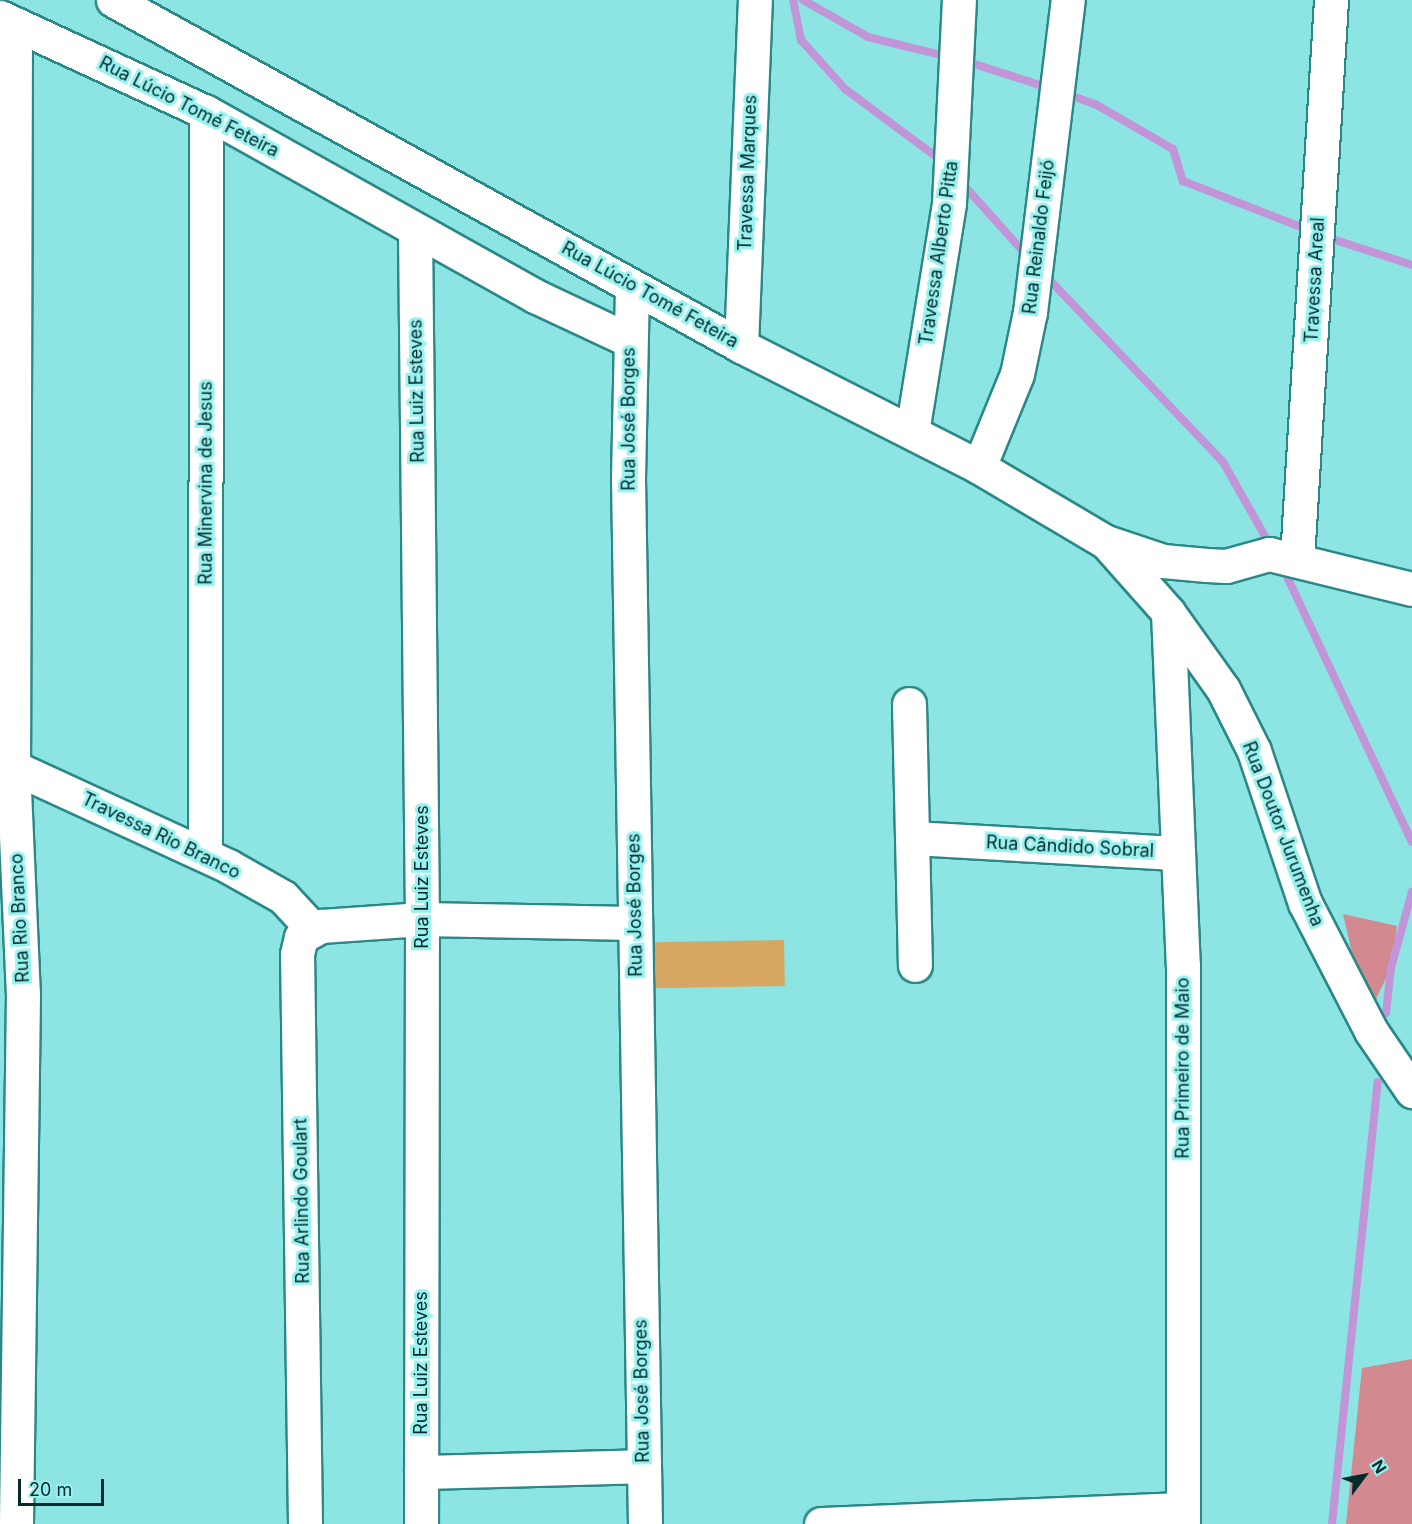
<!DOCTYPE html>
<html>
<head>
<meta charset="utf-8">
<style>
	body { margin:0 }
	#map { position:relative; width:1412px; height:1524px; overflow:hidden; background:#8ce4e3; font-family:Inter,sans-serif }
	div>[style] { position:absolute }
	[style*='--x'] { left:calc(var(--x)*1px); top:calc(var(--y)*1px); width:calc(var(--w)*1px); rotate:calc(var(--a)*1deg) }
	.green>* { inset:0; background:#d2898f }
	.stream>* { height:8px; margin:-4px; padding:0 4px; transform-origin:4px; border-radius:4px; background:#c195d7 }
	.building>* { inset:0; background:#d7a661; transform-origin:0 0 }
	.roads { filter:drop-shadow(2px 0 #2a8887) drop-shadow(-2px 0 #2a8887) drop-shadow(0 2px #2a8887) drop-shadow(0 -2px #2a8887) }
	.minor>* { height:33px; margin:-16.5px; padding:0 16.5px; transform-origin:16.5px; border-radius:16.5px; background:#fff }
	.major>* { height:33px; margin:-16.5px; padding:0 16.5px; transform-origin:16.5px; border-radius:16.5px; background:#fff }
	span { translate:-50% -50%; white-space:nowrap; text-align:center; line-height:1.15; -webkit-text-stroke:6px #99f2f0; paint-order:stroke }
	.street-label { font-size:18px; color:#032b2b }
	.north { position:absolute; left:1334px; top:1446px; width:60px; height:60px; -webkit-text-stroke:4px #99f2f0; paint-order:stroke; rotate:58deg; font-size:16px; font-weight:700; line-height:24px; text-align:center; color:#032b2b }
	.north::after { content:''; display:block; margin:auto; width:21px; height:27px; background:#032b2b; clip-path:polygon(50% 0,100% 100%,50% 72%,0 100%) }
	.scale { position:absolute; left:18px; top:1479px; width:86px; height:27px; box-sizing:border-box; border:3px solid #032b2b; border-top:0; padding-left:8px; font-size:18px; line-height:21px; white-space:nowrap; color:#032b2b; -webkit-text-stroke:4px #99f2f0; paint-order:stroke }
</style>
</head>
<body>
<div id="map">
	<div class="green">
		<i style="clip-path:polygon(1343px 914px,1397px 926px,1391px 968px,1376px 999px,1355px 966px)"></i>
		<i style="clip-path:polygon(1412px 1359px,1412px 1524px,1346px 1524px,1362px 1368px)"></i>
	</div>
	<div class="stream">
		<i style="--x:793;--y:0;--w:41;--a:78.7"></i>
		<i style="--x:801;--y:40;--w:66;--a:48.1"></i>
		<i style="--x:845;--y:89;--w:121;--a:36.6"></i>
		<i style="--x:803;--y:0;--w:75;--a:29.6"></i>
		<i style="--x:868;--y:37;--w:83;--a:13.9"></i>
		<i style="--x:962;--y:60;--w:91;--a:17.8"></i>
		<i style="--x:1064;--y:93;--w:33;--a:20"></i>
		<i style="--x:1095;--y:104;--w:90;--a:30"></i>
		<i style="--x:1173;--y:149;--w:34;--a:73"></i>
		<i style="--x:1183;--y:181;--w:137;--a:21.3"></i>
		<i style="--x:960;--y:181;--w:102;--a:48.2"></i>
		<i style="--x:1323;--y:236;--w:94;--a:18"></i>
		<i style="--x:1043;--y:273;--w:261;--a:46.4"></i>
		<i style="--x:1223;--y:462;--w:98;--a:60.5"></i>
		<i style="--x:1282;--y:566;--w:305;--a:64.8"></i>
		<i style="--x:1386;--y:1013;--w:45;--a:-83.7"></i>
		<i style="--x:1391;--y:968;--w:79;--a:-74.6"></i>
		<i style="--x:1332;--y:1524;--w:444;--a:-84.1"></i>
	</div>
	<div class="building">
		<i style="left:784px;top:940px;width:46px;height:131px;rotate:89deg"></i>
	</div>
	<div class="roads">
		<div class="minor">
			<i style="--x:0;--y:17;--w:227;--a:24.8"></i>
			<i style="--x:206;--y:112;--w:377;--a:29.2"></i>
			<i style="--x:535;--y:296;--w:104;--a:25.1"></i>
			<i style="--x:15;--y:24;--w:743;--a:90.15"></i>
			<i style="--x:13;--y:767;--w:227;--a:87.5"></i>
			<i style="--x:23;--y:994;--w:530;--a:90.76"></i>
			<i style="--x:415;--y:230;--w:689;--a:89.42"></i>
			<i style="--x:422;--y:919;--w:605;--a:90.09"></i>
			<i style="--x:632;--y:287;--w:191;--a:91.2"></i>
			<i style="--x:628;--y:478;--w:1046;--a:89.07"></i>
			<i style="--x:741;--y:346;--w:346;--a:-87.7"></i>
			<i style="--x:912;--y:432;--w:232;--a:-80.8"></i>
			<i style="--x:949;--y:203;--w:203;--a:-87.2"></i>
			<i style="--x:979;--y:467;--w:100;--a:-67.8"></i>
			<i style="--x:1017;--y:374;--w:63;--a:-78.2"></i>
			<i style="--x:1030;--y:312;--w:314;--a:-83.1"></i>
			<i style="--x:1106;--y:542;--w:60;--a:18.4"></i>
			<i style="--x:1163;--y:561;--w:44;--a:5.2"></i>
			<i style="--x:1207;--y:565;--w:19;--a:3"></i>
			<i style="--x:1226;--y:566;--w:45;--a:-15.6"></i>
			<i style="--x:1269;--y:554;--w:147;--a:13.8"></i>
			<i style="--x:1297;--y:559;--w:560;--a:-86.52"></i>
			<i style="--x:909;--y:704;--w:261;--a:88.7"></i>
			<i style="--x:0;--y:761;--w:251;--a:24.7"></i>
			<i style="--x:228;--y:866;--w:63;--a:29.4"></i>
			<i style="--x:283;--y:897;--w:41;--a:47"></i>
			<i style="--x:913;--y:838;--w:263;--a:3.3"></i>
			<i style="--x:205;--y:853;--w:741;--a:-89.92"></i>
			<i style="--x:421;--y:1472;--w:222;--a:-1.5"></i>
			<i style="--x:305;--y:1524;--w:570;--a:-90.8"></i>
			<i style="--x:297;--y:954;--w:17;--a:-77"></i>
			<i style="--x:301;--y:937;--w:23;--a:-29"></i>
			<i style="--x:321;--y:926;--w:101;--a:-4"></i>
			<i style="--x:422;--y:919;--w:212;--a:1.1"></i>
			<i style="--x:821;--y:1524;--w:362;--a:-2.4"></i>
		</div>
		<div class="major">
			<i style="--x:113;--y:0;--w:717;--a:28.85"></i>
			<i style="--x:741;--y:346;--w:267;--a:26.9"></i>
			<i style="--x:979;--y:467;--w:147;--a:30.6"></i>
			<i style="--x:1106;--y:542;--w:94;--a:48.5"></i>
			<i style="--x:1168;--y:612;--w:95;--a:54.5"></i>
			<i style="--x:1223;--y:689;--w:69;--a:63.4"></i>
			<i style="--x:1254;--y:751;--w:160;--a:71.5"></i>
			<i style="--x:1305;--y:903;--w:144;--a:62.7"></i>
			<i style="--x:1371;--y:1031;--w:73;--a:55.7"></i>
			<i style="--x:1168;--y:612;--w:353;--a:87.6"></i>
			<i style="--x:1183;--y:965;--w:559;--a:90"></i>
		</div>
	</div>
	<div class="street-label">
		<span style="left:189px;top:107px;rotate:27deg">Rua Lúcio Tomé Feteira</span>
		<span style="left:748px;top:173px;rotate:-88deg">Travessa Marques</span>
		<span style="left:1039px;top:237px;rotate:-83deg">Rua Reinaldo Feijó</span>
		<span style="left:939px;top:253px;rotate:-82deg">Travessa Alberto Pitta</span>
		<span style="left:1315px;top:280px;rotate:-87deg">Travessa Areal</span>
		<span style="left:650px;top:295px;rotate:29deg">Rua Lúcio Tomé Feteira</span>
		<span style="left:417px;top:391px;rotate:-91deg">Rua Luiz Esteves</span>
		<span style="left:629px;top:419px;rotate:-90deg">Rua José Borges</span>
		<span style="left:206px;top:483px;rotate:-90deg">Rua Minervina de Jesus</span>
		<span style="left:1283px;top:834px;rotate:69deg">Rua Doutor Jurumenha</span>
		<span style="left:161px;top:836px;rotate:26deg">Travessa Rio Branco</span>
		<span style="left:1070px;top:847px;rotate:3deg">Rua Cândido Sobral</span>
		<span style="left:422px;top:877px;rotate:-90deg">Rua Luiz Esteves</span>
		<span style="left:635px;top:905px;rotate:-91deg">Rua José Borges</span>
		<span style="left:20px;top:918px;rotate:-93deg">Rua Rio Branco</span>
		<span style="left:1183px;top:1068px;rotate:-90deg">Rua Primeiro de Maio</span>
		<span style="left:302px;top:1201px;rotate:-91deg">Rua Arlindo Goulart</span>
		<span style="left:421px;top:1363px;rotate:-90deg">Rua Luiz Esteves</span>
		<span style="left:642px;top:1391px;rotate:-91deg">Rua José Borges</span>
	</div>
	<div class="north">N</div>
	<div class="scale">20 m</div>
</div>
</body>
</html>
